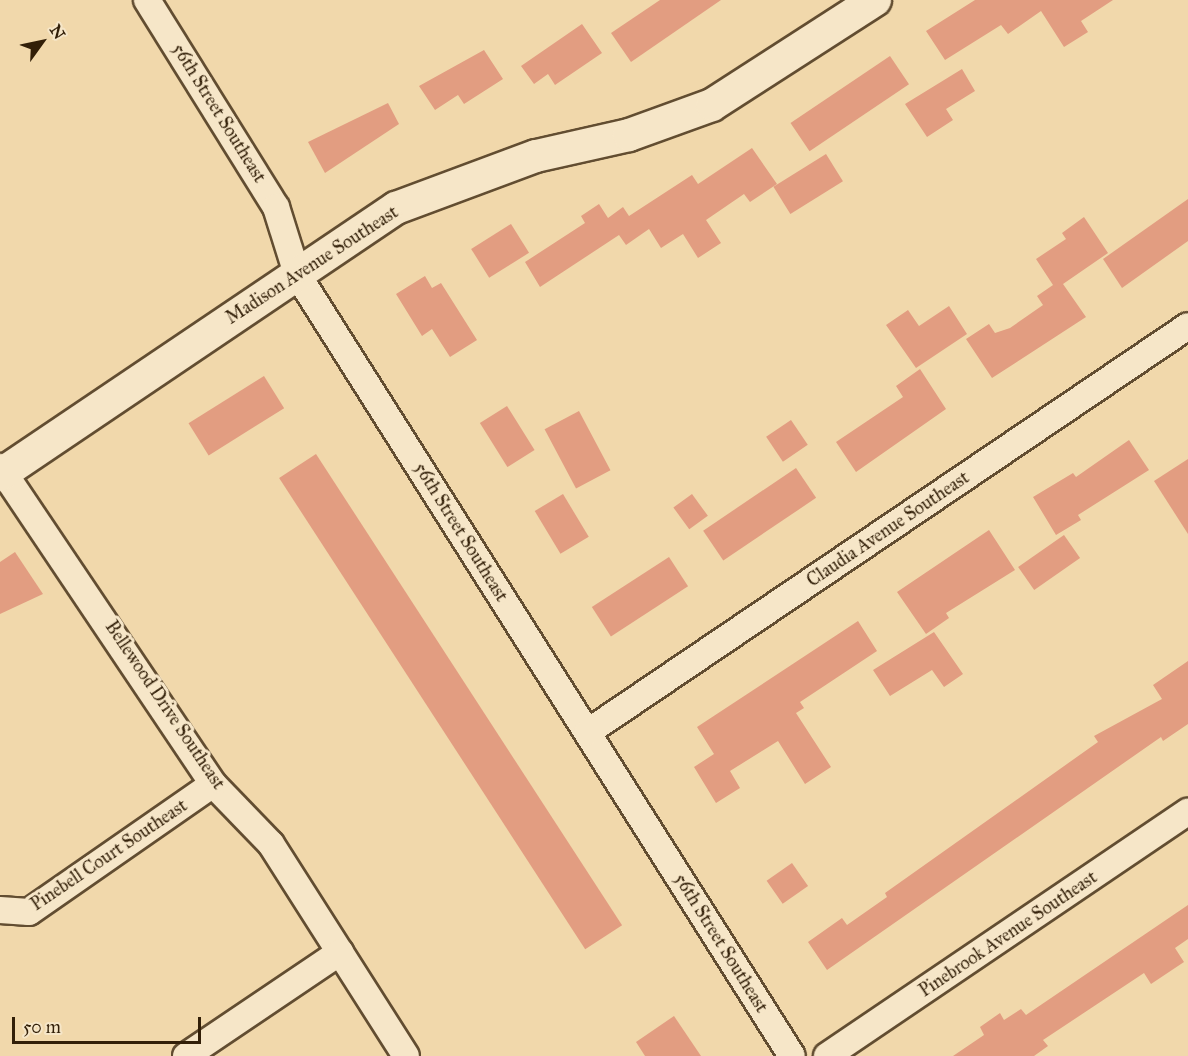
<!DOCTYPE html>
<html>
<head>
<meta charset="utf-8">
<style>
	body { margin:0 }
	#map { position:relative; width:1188px; height:1056px; overflow:hidden; background:#f1d8ab; font-family:"IM FELL Great Primer",serif }
	div>[style] { position:absolute }
	[style*='--x'] { left:calc(var(--x)*1px); top:calc(var(--y)*1px); width:calc(var(--w)*1px); rotate:calc(var(--a)*1deg) }
	.building>* { inset:0; background:#e29d81; transform-origin:0 0 }
	.roads { filter:drop-shadow(2px 0 #624d31) drop-shadow(-2px 0 #624d31) drop-shadow(0 2px #624d31) drop-shadow(0 -2px #624d31) }
	.minor>* { height:26px; margin:-13px; padding:0 13px; transform-origin:13px; border-radius:13px; background:#f6e6c8 }
	.tertiary>* { height:32px; margin:-16px; padding:0 16px; transform-origin:16px; border-radius:16px; background:#f6e6c8 }
	span { translate:-50% -50%; white-space:nowrap; text-align:center; line-height:1.15; -webkit-text-stroke:6px #f6e6c8; paint-order:stroke }
	.street-label { font-size:18px; color:#321f08 }
	.north { position:absolute; left:12px; top:12px; width:60px; height:60px; -webkit-text-stroke:4px #f6e6c8; paint-order:stroke; rotate:57deg; font-size:16px; font-weight:700; line-height:24px; text-align:center; color:#321f08 }
	.north::after { content:''; display:block; margin:auto; width:21px; height:27px; background:#321f08; clip-path:polygon(50% 0,100% 100%,50% 72%,0 100%) }
	.scale { position:absolute; left:12px; top:1017px; width:189px; height:27px; box-sizing:border-box; border:3px solid #321f08; border-top:0; padding-left:8px; font-size:18px; line-height:21px; white-space:nowrap; color:#321f08; -webkit-text-stroke:4px #f6e6c8; paint-order:stroke }
</style>
</head>
<body>
<div id="map">
	<div class="building">
		<i style="clip-path:polygon(660px 0,721px 0,631px 62px,611px 33px)"></i>
		<i style="clip-path:polygon(975px 0,1113px 0,1081px 21px,1088px 32px,1064px 47px,1041px 11px,1008px 34px,1001px 25px,945px 60px,926px 31px)"></i>
		<i style="clip-path:polygon(582px 24px,602px 53px,555px 85px,548px 74px,534px 84px,521px 66px)"></i>
		<i style="clip-path:polygon(484px 50px,503px 79px,464px 104px,458px 95px,435px 110px,419px 86px)"></i>
		<i style="left:890px;top:56px;width:34px;height:120px;rotate:56deg"></i>
		<i style="clip-path:polygon(962px 69px,975px 91px,946px 109px,953px 120px,927px 137px,905px 104px)"></i>
		<i style="clip-path:polygon(388px 103px,399px 124px,325px 173px,308px 142px)"></i>
		<i style="clip-path:polygon(752px 148px,777px 184px,750px 202px,744px 194px,706px 220px,721px 243px,698px 258px,683px 234px,661px 248px,649px 229px,626px 245px,619px 235px,540px 287px,525px 262px,585px 223px,581px 216px,599px 204px,608px 218px,623px 207px,629px 216px,692px 175px,698px 184px)"></i>
		<i style="left:826px;top:154px;width:32px;height:62px;rotate:58deg"></i>
		<i style="clip-path:polygon(1188px 199px,1188px 241px,1122px 288px,1103px 259px)"></i>
		<i style="clip-path:polygon(1084px 217px,1108px 253px,1063px 284px,1086px 317px,992px 378px,966px 339px,989px 324px,995px 333px,1010px 328px,1043px 305px,1037px 296px,1053px 285px,1036px 259px,1066px 239px,1062px 233px)"></i>
		<i style="left:511px;top:224px;width:34px;height:47px;rotate:58deg"></i>
		<i style="clip-path:polygon(425px 276px,432px 288px,441px 283px,477px 340px,450px 357px,432px 329px,422px 336px,396px 294px)"></i>
		<i style="clip-path:polygon(949px 306px,967px 334px,916px 368px,886px 325px,908px 310px,919px 326px)"></i>
		<i style="clip-path:polygon(920px 369px,946px 409px,856px 472px,836px 442px,903px 397px,896px 386px)"></i>
		<i style="left:264px;top:376px;width:38px;height:89px;rotate:58deg"></i>
		<i style="left:507px;top:406px;width:52px;height:32px;rotate:58deg"></i>
		<i style="left:579px;top:411px;width:67px;height:39px;rotate:62deg"></i>
		<i style="left:791px;top:420px;width:30px;height:30px;rotate:56deg"></i>
		<i style="clip-path:polygon(1129px 440px,1149px 470px,1078px 515px,1081px 520px,1056px 535px,1033px 497px,1073px 473px,1076px 477px)"></i>
		<i style="left:316px;top:454px;width:562px;height:44px;rotate:57deg"></i>
		<i style="clip-path:polygon(1188px 459px,1188px 534px,1154px 481px)"></i>
		<i style="left:796px;top:468px;width:36px;height:112px;rotate:56deg"></i>
		<i style="left:563px;top:494px;width:50px;height:33px;rotate:59deg"></i>
		<i style="left:692px;top:494px;width:27px;height:23px;rotate:54deg"></i>
		<i style="clip-path:polygon(989px 530px,1015px 570px,946px 613px,949px 618px,926px 634px,897px 592px)"></i>
		<i style="left:1064px;top:535px;width:28px;height:56px;rotate:55deg"></i>
		<i style="clip-path:polygon(15px 552px,43px 594px,0 614px,0 562px)"></i>
		<i style="left:669px;top:557px;width:35px;height:92px;rotate:57deg"></i>
		<i style="clip-path:polygon(858px 621px,877px 651px,800px 702px,804px 708px,796px 713px,831px 767px,805px 784px,778px 741px,730px 771px,740px 788px,716px 803px,694px 767px,714px 754px,697px 727px)"></i>
		<i style="clip-path:polygon(934px 632px,963px 674px,944px 687px,932px 670px,890px 696px,873px 670px)"></i>
		<i style="clip-path:polygon(1188px 661px,1188px 724px,1163px 741px,1161px 737px,827px 970px,808px 942px,842px 918px,847px 925px,887px 897px,885px 893px,1098px 742px,1094px 736px,1162px 699px,1153px 685px)"></i>
		<i style="left:792px;top:863px;width:28px;height:31px;rotate:55deg"></i>
		<i style="clip-path:polygon(1188px 905px,1188px 939px,1175px 948px,1184px 962px,1151px 984px,1144px 973px,1043px 1040px,1048px 1046px,1034px 1056px,953px 1056px,984px 1035px,980px 1027px,1000px 1013px,1004px 1020px,1021px 1009px,1026px 1015px)"></i>
		<i style="clip-path:polygon(674px 1016px,701px 1056px,645px 1056px,636px 1042px)"></i>
	</div>
	<div class="roads">
		<div class="minor">
			<i style="--x:147;--y:0;--w:244;--a:58.1"></i>
			<i style="--x:276;--y:207;--w:70;--a:72.6"></i>
			<i style="--x:297;--y:274;--w:925;--a:57.67"></i>
			<i style="--x:0;--y:467;--w:382;--a:56.1"></i>
			<i style="--x:213;--y:784;--w:83;--a:46"></i>
			<i style="--x:271;--y:844;--w:251;--a:57.5"></i>
			<i style="--x:588;--y:732;--w:724;--a:-34.08"></i>
			<i style="--x:0;--y:910;--w:29;--a:4"></i>
			<i style="--x:29;--y:912;--w:224;--a:-34.8"></i>
			<i style="--x:186;--y:1056;--w:186;--a:-34"></i>
			<i style="--x:827;--y:1056;--w:436;--a:-34.1"></i>
		</div>
		<div class="tertiary">
			<i style="--x:0;--y:475;--w:478;--a:-34"></i>
			<i style="--x:396;--y:208;--w:149;--a:-20.4"></i>
			<i style="--x:536;--y:156;--w:95;--a:-12.7"></i>
			<i style="--x:629;--y:135;--w:88;--a:-19.9"></i>
			<i style="--x:712;--y:105;--w:194;--a:-32.8"></i>
		</div>
	</div>
	<div class="street-label">
		<span style="left:219px;top:113px;rotate:58deg">56th Street Southeast</span>
		<span style="left:312px;top:265px;rotate:-33deg">Madison Avenue Southeast</span>
		<span style="left:888px;top:529px;rotate:-34deg">Claudia Avenue Southeast</span>
		<span style="left:461px;top:532px;rotate:58deg">56th Street Southeast</span>
		<span style="left:165px;top:705px;rotate:56deg">Bellewood Drive Southeast</span>
		<span style="left:109px;top:855px;rotate:-34deg">Pinebell Court Southeast</span>
		<span style="left:1008px;top:934px;rotate:-34deg">Pinebrook Avenue Southeast</span>
		<span style="left:721px;top:943px;rotate:58deg">56th Street Southeast</span>
	</div>
	<div class="north">N</div>
	<div class="scale">50 m</div>
</div>
</body>
</html>
